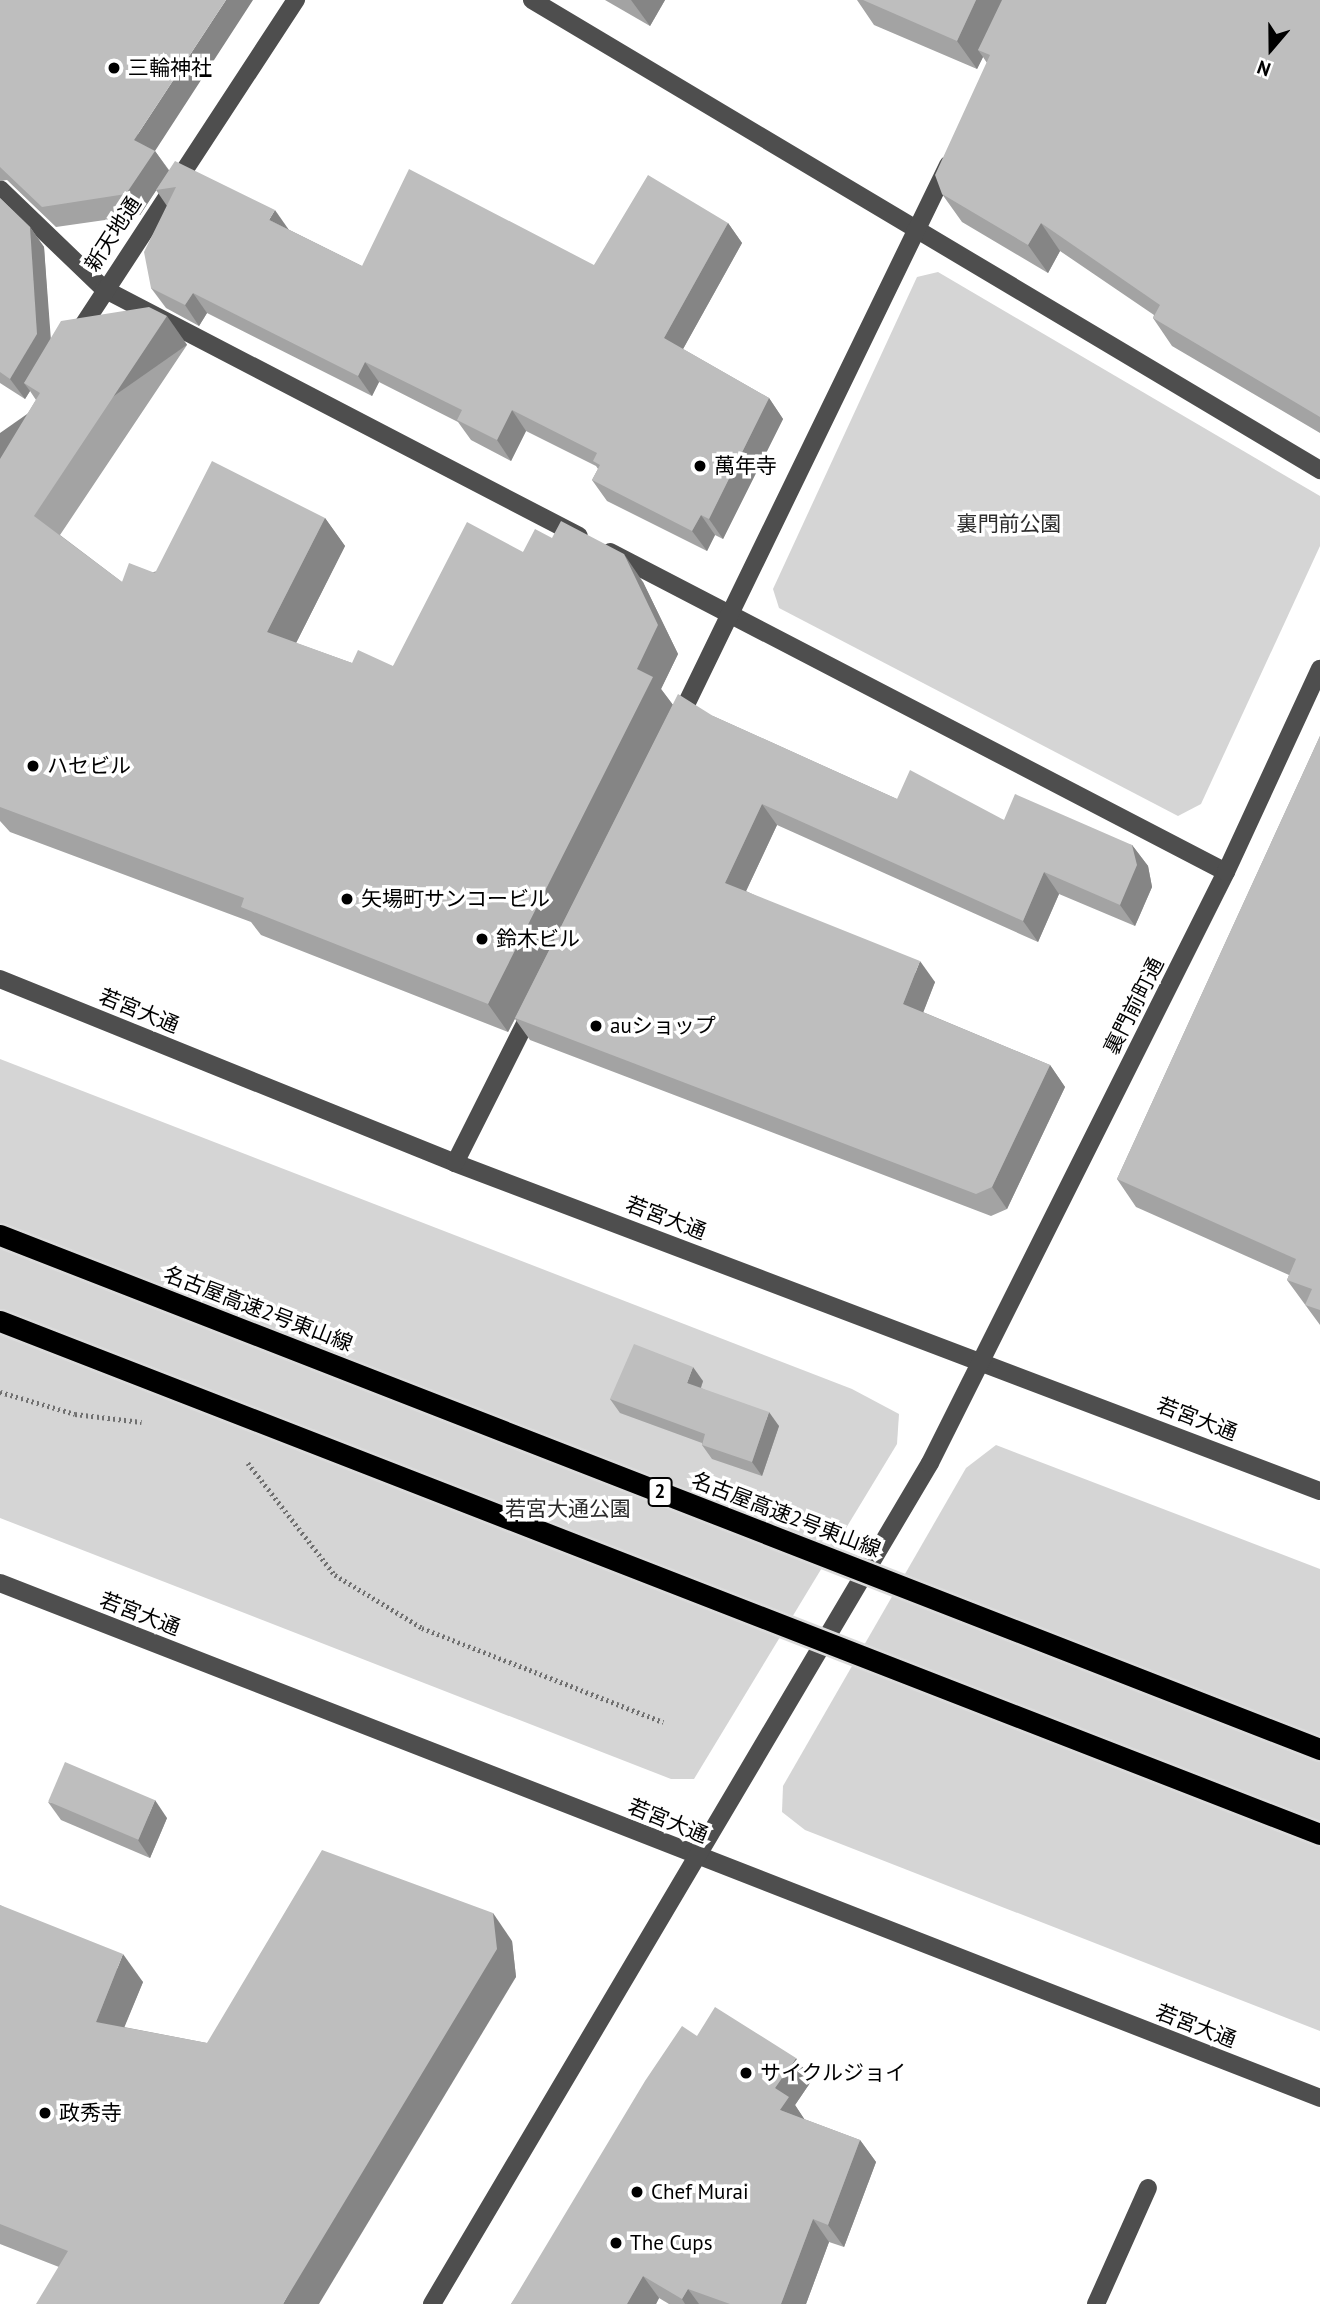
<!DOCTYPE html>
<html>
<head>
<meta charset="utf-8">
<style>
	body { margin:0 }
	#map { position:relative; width:1320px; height:2304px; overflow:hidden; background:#fff; font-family:"PT Sans","Noto Sans JP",sans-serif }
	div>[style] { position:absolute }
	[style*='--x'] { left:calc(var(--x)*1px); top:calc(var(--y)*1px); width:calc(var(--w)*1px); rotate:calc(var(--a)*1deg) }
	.green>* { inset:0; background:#d5d5d5 }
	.path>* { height:4.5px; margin-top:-2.25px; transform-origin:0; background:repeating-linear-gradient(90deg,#707070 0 2px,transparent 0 5.5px) }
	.minor>* { height:18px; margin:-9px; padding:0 9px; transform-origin:9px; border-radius:9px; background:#4e4e4e }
	.bridges { filter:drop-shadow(2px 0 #dbdbdb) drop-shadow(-2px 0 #dbdbdb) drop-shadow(0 2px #dbdbdb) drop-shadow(0 -2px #dbdbdb) }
	.highway-bridge>* { height:21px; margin:-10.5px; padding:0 10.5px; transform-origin:10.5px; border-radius:10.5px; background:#000 }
	.wall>* { inset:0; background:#a3a3a3 }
	.shaded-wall>* { inset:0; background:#858585; transform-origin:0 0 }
	.building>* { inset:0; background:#bebebe; transform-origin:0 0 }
	.dots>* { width:19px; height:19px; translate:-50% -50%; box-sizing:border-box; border:4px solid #fff; border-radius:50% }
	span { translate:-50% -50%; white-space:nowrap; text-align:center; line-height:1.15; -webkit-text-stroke:7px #fff; paint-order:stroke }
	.shield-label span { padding:2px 5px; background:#fff; border:2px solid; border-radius:5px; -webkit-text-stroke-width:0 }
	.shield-label { font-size:19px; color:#000; font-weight:700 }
	.poi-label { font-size:21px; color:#000 }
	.left { translate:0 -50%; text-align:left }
	.street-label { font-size:21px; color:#000 }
	.park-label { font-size:21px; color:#2c2c2c }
	.north { position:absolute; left:1236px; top:14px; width:70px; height:70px; -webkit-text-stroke:5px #fff; paint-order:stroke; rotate:200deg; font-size:19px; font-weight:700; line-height:28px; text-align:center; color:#000 }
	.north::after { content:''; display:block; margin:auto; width:24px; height:32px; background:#000; clip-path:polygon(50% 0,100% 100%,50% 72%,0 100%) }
</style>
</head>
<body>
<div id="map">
	<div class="green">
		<i style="clip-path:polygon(938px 272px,1320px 496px,1320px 546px,1201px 804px,1178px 816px,779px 608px,773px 589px,917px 277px)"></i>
		<i style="clip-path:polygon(0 1059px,852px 1389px,899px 1414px,897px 1444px,694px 1779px,671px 1779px,0 1518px)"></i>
		<i style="clip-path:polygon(996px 1445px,1320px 1569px,1320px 2031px,805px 1830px,782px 1812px,783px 1786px,966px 1468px)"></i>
	</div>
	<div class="path">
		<i style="--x:0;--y:1392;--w:78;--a:16.3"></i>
		<i style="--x:75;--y:1414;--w:67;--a:6.8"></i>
		<i style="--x:248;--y:1463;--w:142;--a:52.2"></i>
		<i style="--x:335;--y:1575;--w:102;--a:31.3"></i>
		<i style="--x:422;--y:1628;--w:259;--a:21.3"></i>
	</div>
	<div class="minor">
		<i style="--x:532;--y:0;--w:918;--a:30.81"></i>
		<i style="--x:0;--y:189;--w:144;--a:43.9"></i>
		<i style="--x:104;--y:289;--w:535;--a:27.47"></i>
		<i style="--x:76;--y:336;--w:402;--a:-56.8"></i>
		<i style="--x:610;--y:552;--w:694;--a:27.45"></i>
		<i style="--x:679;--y:719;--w:616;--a:-64.1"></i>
		<i style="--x:0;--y:979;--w:491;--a:22"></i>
		<i style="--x:455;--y:1163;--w:925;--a:20.77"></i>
		<i style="--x:455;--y:1163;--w:171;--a:-63.3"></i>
		<i style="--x:0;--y:1583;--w:1417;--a:21.31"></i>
		<i style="--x:432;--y:2304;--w:977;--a:-59.37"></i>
		<i style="--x:930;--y:1463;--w:661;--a:-63.4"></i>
		<i style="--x:1226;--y:872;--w:224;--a:-65.2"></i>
		<i style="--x:1096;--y:2304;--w:127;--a:-65.9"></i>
	</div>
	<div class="bridges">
		<div class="highway-bridge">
			<i style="--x:0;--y:1235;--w:1417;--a:21.28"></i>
			<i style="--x:0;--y:1321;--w:1416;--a:21.24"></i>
		</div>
	</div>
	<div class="wall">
		<i style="clip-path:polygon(0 0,155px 151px,169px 170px,362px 266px,594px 265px,728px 223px,742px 243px,683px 349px,769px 398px,783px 419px,723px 539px,715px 535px,707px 551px,607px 501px,592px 480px,598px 469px,596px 466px,526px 431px,511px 461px,471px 440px,458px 422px,379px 382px,372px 396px,207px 313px,199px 326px,166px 308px,151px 288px,167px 206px,156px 190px,140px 215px,56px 227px,7px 180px,0 181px)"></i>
		<i style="clip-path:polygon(605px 0,665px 0,650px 26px)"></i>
		<i style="clip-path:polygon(857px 0,1320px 0,1320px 433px,1172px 346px,1153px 318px,1154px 315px,1060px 251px,1048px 273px,962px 222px,942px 194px,987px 63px,983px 57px,977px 69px,874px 25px)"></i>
		<i style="clip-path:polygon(0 198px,30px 227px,44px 247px,50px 339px,187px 345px,60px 535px,122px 582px,325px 518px,345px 546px,296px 643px,352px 663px,393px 666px,523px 552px,552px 538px,643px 582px,678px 654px,661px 689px,673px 705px,713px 716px,897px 799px,1132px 845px,1148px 866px,1152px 887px,1135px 926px,1059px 894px,1038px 942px,777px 825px,746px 891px,935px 982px,923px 1012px,1050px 1065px,1065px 1087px,1007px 1209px,991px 1216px,530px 1040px,515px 1019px,508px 1032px,261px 935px,251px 922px,10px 832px,0 821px,0 459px,36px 400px,30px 391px,25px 399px,0 383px)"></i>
		<i style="clip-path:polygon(1320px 736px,1320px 1325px,1287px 1280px,1289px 1275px,1136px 1207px,1117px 1179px)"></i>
		<i style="clip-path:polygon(703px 1381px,701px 1388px,779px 1426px,762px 1476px,712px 1459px,702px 1445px,702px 1443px,620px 1413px,610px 1399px)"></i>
		<i style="clip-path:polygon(48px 1802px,167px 1818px,150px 1858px,61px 1820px)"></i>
		<i style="clip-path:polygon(0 1905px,143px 1982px,124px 2027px,207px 2043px,512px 1941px,516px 1977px,59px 2267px,0 2244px)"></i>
		<i style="clip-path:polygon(697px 2036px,812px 2080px,795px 2105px,804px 2119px,860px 2140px,876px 2162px,844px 2247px,829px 2242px,806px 2304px,669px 2304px,659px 2298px,656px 2304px,511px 2304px)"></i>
	</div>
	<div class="shaded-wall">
		<i style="clip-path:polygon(226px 0,253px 0,155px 151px,169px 171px,140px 215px,126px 194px,134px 140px)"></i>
		<i style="clip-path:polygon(631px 0,665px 0,650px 26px)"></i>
		<i style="clip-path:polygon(976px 0,1009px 0,978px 50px,983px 57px,977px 69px,957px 41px)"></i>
		<i style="clip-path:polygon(275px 210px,289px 230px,269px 220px)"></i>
		<i style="clip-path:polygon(728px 223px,742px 243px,678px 358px,664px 338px)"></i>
		<i style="clip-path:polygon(1041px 223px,1060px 251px,1048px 273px,1028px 245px)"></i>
		<i style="clip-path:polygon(30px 227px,44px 247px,52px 354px,24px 383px,30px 391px,25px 399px,10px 379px)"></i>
		<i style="clip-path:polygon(193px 293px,207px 313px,199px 326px,185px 305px)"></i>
		<i style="left:167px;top:316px;width:35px;height:240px;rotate:55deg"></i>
		<i style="clip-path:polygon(365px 362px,379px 382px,372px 396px,358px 376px)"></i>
		<i style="clip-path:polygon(769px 398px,783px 419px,723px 539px,709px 519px)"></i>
		<i style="clip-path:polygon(512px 410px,526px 431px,511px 461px,497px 440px)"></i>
		<i style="clip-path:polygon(701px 515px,715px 535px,707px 551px,692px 531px)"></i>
		<i style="clip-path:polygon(325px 518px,345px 546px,287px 661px,267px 632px)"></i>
		<i style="clip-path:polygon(624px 554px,643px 582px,678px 654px,661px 689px,673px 705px,508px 1032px,488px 1004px,637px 669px)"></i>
		<i style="clip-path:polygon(762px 804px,777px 825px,740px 904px,725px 883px)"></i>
		<i style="clip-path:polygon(1132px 845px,1148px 866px,1152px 887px,1135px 926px,1120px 905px)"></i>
		<i style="clip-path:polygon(1044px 872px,1059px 894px,1038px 942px,1023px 921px)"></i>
		<i style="clip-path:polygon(920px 961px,935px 982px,918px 1026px,903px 1004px)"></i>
		<i style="clip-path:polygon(1050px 1065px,1065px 1087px,1007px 1209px,992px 1187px)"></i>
		<i style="clip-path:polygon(693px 1367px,703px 1381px,697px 1398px,687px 1383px)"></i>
		<i style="clip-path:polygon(769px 1412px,779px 1426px,762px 1476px,752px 1462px)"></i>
		<i style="clip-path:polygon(155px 1800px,167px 1818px,150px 1858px,138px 1840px)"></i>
		<i style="clip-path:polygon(493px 1913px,512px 1941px,516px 1977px,319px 2304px,283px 2304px)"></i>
		<i style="clip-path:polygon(123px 1954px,143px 1982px,115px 2050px,96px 2022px)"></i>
		<i style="clip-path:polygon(796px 2058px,812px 2080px,795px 2105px,805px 2120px,780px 2110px,775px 2088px)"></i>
		<i style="clip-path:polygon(860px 2140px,876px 2162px,844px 2247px,828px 2225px)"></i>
		<i style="clip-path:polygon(813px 2219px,829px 2242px,806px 2304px,781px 2304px)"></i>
		<i style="clip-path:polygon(643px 2276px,659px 2298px,656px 2304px,627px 2304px)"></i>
		<i style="clip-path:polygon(688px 2289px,699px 2304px,685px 2304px,682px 2299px)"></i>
	</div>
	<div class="building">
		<i style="clip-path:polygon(0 0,226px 0,134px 140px,155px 151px,126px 194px,42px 207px,0 167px)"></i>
		<i style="clip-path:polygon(863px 0,976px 0,957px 41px)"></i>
		<i style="clip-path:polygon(1002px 0,1320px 0,1320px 417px,1153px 318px,1160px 305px,1041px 223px,1028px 245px,942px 194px,935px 175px,990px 55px,978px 50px)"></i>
		<i style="clip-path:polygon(175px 161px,275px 210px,269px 220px,362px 266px,409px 169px,594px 265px,648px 175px,728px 223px,664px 338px,769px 398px,709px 519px,701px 515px,692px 531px,592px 480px,600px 465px,593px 461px,597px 453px,512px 410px,497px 440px,457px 420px,462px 410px,365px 362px,358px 376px,193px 293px,185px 305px,151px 288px,144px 252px,176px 187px,156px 190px)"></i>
		<i style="clip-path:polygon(0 198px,30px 227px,37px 334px,10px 379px,0 372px)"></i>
		<i style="clip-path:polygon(149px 307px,167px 316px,34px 516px,122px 582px,129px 563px,155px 573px,212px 461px,325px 518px,267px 632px,352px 663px,358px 650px,393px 666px,467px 522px,523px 552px,535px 529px,552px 538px,561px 521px,624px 554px,658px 625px,637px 669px,653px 677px,488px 1004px,241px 907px,244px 898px,0 807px,0 459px,40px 393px,24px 383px,61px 321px)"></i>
		<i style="clip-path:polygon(678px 694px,713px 716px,897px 799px,910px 770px,1004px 820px,1015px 794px,1132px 845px,1137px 865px,1120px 905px,1044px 872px,1023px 921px,762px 804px,725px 883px,920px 961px,903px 1004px,1050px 1065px,992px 1187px,976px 1194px,515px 1018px)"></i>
		<i style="clip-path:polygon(1320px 736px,1320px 1310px,1305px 1305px,1312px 1289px,1287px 1280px,1296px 1259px,1117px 1179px)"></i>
		<i style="clip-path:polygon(634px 1344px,693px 1367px,687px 1383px,769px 1412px,752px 1462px,702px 1445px,705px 1434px,610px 1399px)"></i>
		<i style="left:65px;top:1762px;width:98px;height:43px;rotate:23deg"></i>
		<i style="clip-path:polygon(322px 1850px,493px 1913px,497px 1949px,283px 2304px,36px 2304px,68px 2251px,0 2224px,0 1905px,123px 1954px,96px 2022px,207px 2043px)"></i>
		<i style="clip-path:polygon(715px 2007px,796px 2058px,775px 2088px,789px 2097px,780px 2110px,860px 2140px,828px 2225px,813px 2219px,781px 2304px,730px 2304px,688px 2289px,682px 2299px,643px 2276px,627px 2304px,511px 2304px,645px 2081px,682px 2026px,697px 2036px)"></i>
	</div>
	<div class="dots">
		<i style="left:114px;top:68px;background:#000"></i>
		<i style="left:700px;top:466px;background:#000"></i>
		<i style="left:33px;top:766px;background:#000"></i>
		<i style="left:347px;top:899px;background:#000"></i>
		<i style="left:482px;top:939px;background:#000"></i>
		<i style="left:596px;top:1026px;background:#000"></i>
		<i style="left:746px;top:2073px;background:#000"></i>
		<i style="left:45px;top:2113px;background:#000"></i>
		<i style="left:637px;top:2192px;background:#000"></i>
		<i style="left:616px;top:2243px;background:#000"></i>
	</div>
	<div class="shield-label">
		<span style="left:660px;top:1492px">2</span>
	</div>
	<div class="poi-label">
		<span class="left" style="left:128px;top:68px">三輪神社</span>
		<span class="left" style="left:714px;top:466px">萬年寺</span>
		<span class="left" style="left:47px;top:766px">ハセビル</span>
		<span class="left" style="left:361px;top:899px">矢場町サンコービル</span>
		<span class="left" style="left:496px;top:939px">鈴木ビル</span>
		<span class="left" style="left:610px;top:1026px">auショップ</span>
		<span class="left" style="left:760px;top:2073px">サイクルジョイ</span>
		<span class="left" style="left:59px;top:2113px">政秀寺</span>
		<span class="left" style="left:651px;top:2192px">Chef Murai</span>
		<span class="left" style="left:630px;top:2243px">The Cups</span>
	</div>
	<div class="street-label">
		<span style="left:113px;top:234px;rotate:-57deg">新天地通</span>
		<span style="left:1134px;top:1006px;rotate:-63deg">裏門前町通</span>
		<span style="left:139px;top:1011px;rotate:22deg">若宮大通</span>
		<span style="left:666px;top:1218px;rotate:21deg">若宮大通</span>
		<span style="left:258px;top:1309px;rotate:21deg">名古屋高速2号東山線</span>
		<span style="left:1197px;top:1419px;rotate:21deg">若宮大通</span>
		<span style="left:786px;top:1515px;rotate:21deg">名古屋高速2号東山線</span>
		<span style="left:140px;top:1614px;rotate:21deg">若宮大通</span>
		<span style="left:668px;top:1821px;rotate:22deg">若宮大通</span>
		<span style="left:1196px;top:2026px;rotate:21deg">若宮大通</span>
	</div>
	<div class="park-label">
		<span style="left:1009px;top:524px">裏門前公園</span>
		<span style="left:568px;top:1509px">若宮大通公園</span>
	</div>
	<div class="north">N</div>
</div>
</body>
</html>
